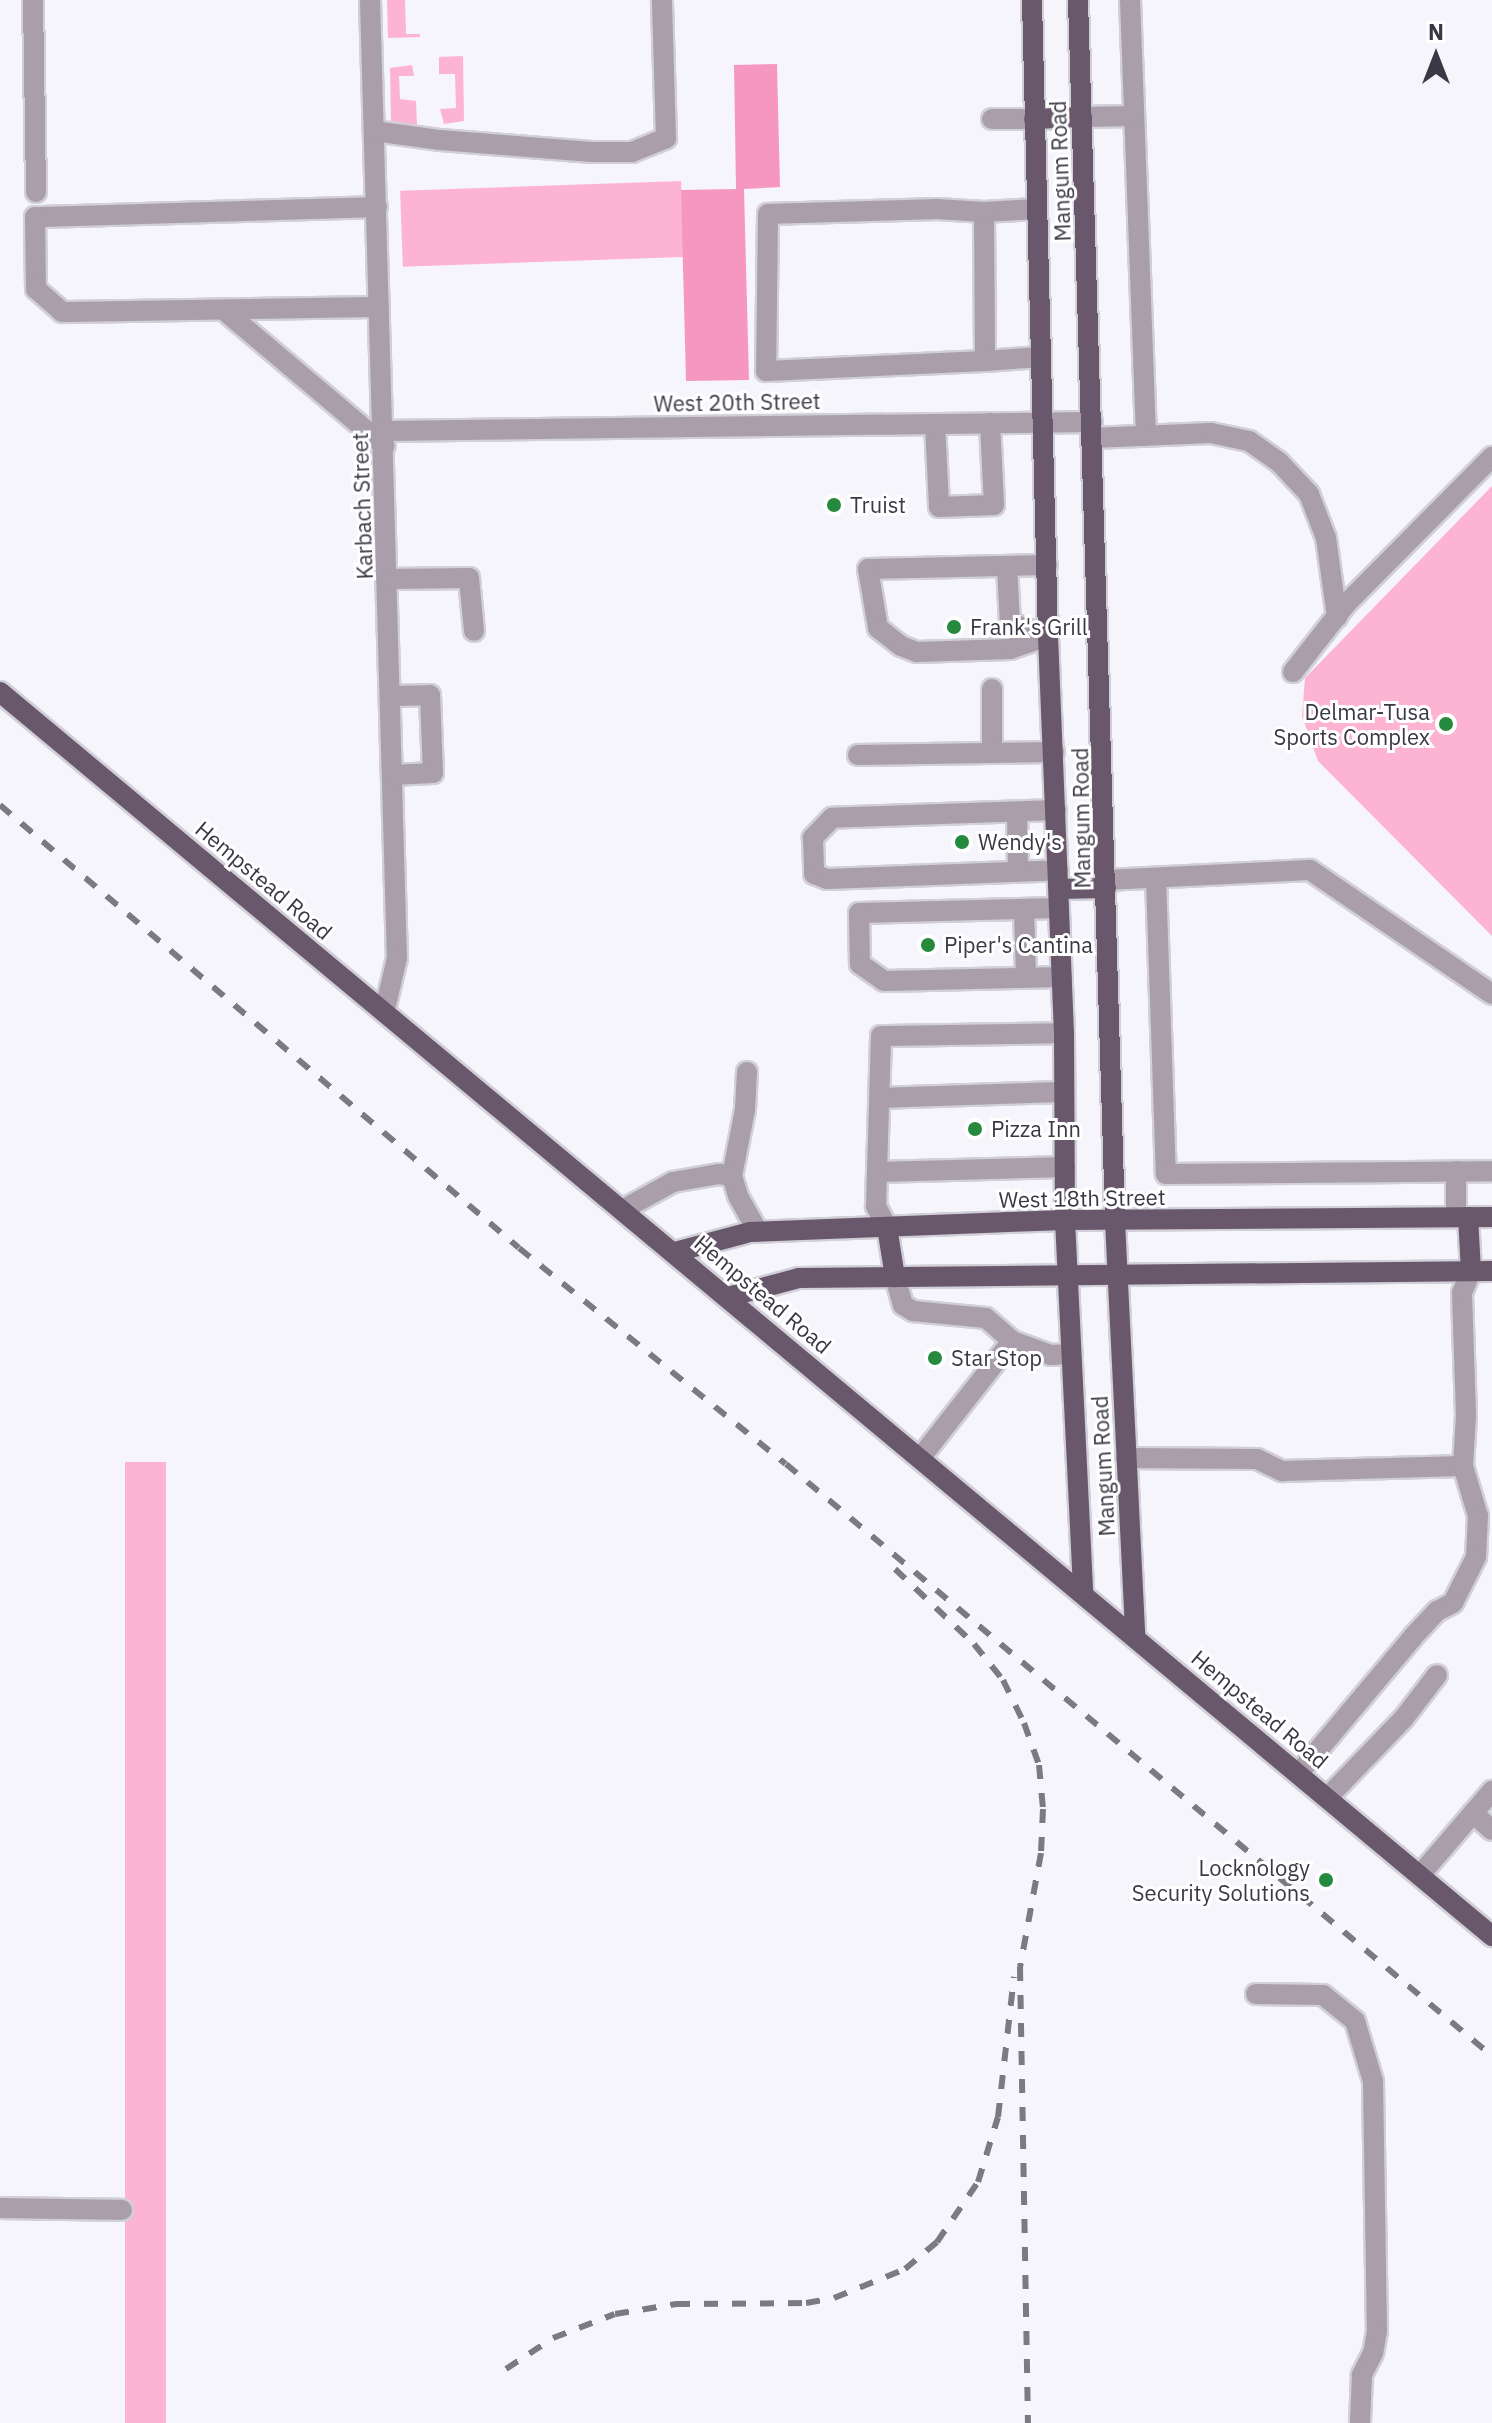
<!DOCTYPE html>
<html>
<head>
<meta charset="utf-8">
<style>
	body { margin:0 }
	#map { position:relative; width:1492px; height:2423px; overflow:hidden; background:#f6f5fc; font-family:"IBM Plex Sans",sans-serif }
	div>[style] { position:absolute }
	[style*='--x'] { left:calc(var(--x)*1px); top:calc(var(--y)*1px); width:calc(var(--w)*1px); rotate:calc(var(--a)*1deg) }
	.green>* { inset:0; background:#fdb4d3; transform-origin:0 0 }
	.forest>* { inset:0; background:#f697c2 }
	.roads { filter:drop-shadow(2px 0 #d1cfd7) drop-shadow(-2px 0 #d1cfd7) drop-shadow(0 2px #d1cfd7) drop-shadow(0 -2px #d1cfd7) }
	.minor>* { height:20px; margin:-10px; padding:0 10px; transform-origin:10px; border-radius:10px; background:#a99eaa }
	.major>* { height:20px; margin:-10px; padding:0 10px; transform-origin:10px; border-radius:10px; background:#69576b }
	.rail>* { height:6px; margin-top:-3px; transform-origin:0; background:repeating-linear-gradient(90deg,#7b7984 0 14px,transparent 0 28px) }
	.dots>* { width:22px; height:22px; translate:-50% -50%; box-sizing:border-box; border:4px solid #fff; border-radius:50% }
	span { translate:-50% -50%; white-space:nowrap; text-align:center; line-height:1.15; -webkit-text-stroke:6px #fff; paint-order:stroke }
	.street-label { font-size:22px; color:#3b3845 }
	.poi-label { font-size:22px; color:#3b3845 }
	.left { translate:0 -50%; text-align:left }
	.right { translate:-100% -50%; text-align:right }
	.north { position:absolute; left:1396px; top:16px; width:80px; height:80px; -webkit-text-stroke:6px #fff; paint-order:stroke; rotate:0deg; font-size:22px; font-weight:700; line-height:32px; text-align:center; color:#3b3845 }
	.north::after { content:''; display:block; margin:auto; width:28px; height:36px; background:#3b3845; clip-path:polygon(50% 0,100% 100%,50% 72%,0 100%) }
</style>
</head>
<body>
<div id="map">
	<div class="green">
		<i style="clip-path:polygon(387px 0,405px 0,406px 34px,420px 34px,420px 37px,388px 38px)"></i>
		<i style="clip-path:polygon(463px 56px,464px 121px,444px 124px,440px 109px,456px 108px,455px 74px,439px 74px,439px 57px)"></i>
		<i style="clip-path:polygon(412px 65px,414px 76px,399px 76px,400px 99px,416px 101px,417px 124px,394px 126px,391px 124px,390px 68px)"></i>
		<i style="left:681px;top:181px;width:76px;height:281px;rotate:88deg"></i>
		<i style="clip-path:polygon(1492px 486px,1492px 936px,1318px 761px,1302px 716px,1305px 678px)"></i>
		<i style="left:166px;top:1462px;width:961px;height:41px;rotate:90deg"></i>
	</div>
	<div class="forest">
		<i style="clip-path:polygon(777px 64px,780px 187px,744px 189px,749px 380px,686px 381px,681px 190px,736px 189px,734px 65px)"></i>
	</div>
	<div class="roads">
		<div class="minor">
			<i style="--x:33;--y:0;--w:192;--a:89.1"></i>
			<i style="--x:370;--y:0;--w:958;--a:88.39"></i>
			<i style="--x:397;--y:958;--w:52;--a:103.2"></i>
			<i style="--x:1130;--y:0;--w:436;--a:87.9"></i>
			<i style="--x:1082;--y:117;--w:51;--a:-1.1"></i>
			<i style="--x:992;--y:119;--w:42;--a:0"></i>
			<i style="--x:374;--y:131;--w:67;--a:7.8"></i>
			<i style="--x:440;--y:140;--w:152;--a:4.5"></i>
			<i style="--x:592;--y:152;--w:40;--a:0"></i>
			<i style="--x:632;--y:152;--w:37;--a:-22"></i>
			<i style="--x:666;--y:138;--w:138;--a:-91.7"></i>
			<i style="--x:377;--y:207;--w:342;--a:178.3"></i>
			<i style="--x:35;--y:217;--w:72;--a:89.2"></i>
			<i style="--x:36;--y:289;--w:35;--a:41"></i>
			<i style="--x:62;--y:312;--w:317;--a:-0.9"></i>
			<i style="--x:1036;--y:209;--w:52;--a:176.7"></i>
			<i style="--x:984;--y:212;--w:149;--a:89.6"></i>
			<i style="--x:985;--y:361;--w:55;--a:-4.2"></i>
			<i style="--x:984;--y:212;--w:47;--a:-176.3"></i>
			<i style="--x:937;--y:209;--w:169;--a:178.3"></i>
			<i style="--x:768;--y:214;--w:157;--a:90.7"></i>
			<i style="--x:766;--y:371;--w:219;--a:-2.6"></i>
			<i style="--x:225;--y:311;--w:209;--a:40.2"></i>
			<i style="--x:935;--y:424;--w:83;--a:87.2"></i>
			<i style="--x:939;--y:507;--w:55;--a:-2.1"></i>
			<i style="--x:994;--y:505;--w:82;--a:-92.8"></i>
			<i style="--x:384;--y:431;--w:708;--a:-0.73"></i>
			<i style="--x:1092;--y:438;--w:119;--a:-2.4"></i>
			<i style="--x:1211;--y:433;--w:39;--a:12"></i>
			<i style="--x:1249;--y:441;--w:37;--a:35"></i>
			<i style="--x:1279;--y:462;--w:44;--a:46.8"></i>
			<i style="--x:1309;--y:494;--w:47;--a:68.9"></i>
			<i style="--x:1326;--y:538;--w:80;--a:82.1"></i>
			<i style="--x:1047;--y:565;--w:179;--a:178.7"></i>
			<i style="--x:868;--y:569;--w:60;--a:80.4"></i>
			<i style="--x:878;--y:628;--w:29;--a:38"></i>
			<i style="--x:901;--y:646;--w:17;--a:21"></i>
			<i style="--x:917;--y:652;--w:93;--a:-1.8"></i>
			<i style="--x:1010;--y:649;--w:40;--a:-18.9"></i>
			<i style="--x:1007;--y:566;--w:57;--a:87"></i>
			<i style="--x:1010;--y:623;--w:40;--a:18.9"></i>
			<i style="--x:389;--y:579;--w:80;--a:-0.7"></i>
			<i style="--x:469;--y:578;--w:53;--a:84.6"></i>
			<i style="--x:1293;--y:672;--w:88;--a:-52"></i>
			<i style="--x:1347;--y:603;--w:206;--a:-45.2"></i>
			<i style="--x:992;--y:689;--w:64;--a:90"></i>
			<i style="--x:391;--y:696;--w:39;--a:-1"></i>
			<i style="--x:430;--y:695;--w:78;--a:87.8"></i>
			<i style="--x:433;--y:773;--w:40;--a:177.1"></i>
			<i style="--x:858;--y:755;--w:196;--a:-0.9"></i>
			<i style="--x:1056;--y:810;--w:224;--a:178"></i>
			<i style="--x:832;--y:818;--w:28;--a:134"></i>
			<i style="--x:813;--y:838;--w:36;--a:88"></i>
			<i style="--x:814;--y:874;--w:14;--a:21"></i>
			<i style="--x:827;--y:879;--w:231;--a:-2.2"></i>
			<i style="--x:1017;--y:812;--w:58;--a:89"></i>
			<i style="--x:1156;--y:878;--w:296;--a:88.1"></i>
			<i style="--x:1166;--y:1174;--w:326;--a:-0.5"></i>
			<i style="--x:1106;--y:880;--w:204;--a:-2.8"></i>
			<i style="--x:1310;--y:870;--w:220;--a:34.3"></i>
			<i style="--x:1059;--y:908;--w:200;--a:178.6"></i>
			<i style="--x:859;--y:913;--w:51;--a:88.9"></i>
			<i style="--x:860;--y:964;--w:29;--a:35"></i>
			<i style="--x:884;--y:981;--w:178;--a:-1.3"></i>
			<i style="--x:1024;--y:909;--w:68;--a:88.3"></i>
			<i style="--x:880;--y:1098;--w:184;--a:-1.9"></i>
			<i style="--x:878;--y:1172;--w:187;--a:-1.5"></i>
			<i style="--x:732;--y:1176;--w:67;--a:-78.9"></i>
			<i style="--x:745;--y:1110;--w:38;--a:-87"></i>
			<i style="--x:624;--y:1209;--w:56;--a:-28.9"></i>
			<i style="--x:673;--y:1182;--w:47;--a:-9.9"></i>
			<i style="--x:719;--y:1174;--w:13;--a:9"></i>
			<i style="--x:732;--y:1176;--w:21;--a:73"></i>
			<i style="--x:738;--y:1196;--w:41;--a:60.9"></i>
			<i style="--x:1456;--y:1217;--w:46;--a:-90"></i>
			<i style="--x:887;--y:1227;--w:24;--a:-118"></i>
			<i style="--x:876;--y:1206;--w:170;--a:-88.3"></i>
			<i style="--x:881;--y:1036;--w:183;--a:-0.9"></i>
			<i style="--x:895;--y:1277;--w:29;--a:74"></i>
			<i style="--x:903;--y:1305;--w:12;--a:31"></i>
			<i style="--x:913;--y:1311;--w:73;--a:5.5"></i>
			<i style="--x:986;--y:1318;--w:35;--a:41"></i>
			<i style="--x:921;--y:1457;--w:147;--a:-51.9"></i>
			<i style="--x:1012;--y:1341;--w:41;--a:19.7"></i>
			<i style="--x:1051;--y:1355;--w:20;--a:-3"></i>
			<i style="--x:1126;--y:1458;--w:131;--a:0.4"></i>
			<i style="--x:1257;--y:1459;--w:28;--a:26"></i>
			<i style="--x:1282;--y:1471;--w:181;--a:-1.6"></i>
			<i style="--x:1463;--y:1466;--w:52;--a:73.3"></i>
			<i style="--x:1478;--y:1516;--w:41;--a:92.8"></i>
			<i style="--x:1476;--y:1557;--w:51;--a:116.6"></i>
			<i style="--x:1453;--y:1603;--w:18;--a:153"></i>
			<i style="--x:1437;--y:1611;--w:35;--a:133"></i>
			<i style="--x:1413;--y:1637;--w:177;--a:130"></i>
			<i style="--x:1463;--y:1466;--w:51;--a:-86.6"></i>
			<i style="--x:1466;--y:1415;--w:122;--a:-91.9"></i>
			<i style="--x:1462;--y:1293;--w:24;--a:-68"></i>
			<i style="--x:1328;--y:1797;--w:110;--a:-46.1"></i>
			<i style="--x:1404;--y:1718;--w:54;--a:-52.5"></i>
			<i style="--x:1473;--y:1813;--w:25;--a:42"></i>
			<i style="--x:1420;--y:1875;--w:111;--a:-49.4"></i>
			<i style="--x:1256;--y:1994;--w:67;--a:0.9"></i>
			<i style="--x:1323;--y:1995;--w:41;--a:39.1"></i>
			<i style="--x:1355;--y:2021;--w:63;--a:73.3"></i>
			<i style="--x:1373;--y:2081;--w:250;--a:89.1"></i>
			<i style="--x:1377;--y:2331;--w:22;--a:100"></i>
			<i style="--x:1373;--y:2353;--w:25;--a:117"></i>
			<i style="--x:1362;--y:2375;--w:48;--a:92.4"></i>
			<i style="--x:0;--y:2208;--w:122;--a:0.9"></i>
		</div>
		<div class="major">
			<i style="--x:1032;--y:0;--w:636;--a:88.56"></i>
			<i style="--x:1048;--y:636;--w:397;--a:87.7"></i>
			<i style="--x:1064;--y:1033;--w:187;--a:89.7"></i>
			<i style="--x:1065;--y:1220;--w:371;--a:87.2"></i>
			<i style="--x:1078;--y:0;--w:1222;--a:88.26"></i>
			<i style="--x:1115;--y:1221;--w:414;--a:87.2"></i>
			<i style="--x:1034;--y:119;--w:48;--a:-2.4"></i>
			<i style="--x:0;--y:692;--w:1943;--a:39.82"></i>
			<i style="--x:1059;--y:889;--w:47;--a:-1.2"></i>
			<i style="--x:1468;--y:1217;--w:54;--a:86.8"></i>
			<i style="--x:887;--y:1227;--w:51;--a:80.9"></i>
			<i style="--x:675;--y:1252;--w:78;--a:-14.9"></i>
			<i style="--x:750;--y:1232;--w:315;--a:-2.2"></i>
			<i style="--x:1065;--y:1220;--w:427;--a:-0.4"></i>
			<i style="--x:728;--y:1297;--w:73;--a:-15"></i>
			<i style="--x:799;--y:1278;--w:693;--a:-0.58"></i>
		</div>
	</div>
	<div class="rail">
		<i style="--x:0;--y:805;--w:682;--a:40.48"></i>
		<i style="--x:519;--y:1248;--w:343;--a:39"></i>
		<i style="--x:786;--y:1464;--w:921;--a:39.98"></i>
		<i style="--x:895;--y:1569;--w:109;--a:43.5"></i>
		<i style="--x:974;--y:1644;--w:46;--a:51.1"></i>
		<i style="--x:1003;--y:1680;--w:48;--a:64"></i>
		<i style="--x:1024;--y:1723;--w:45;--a:70.3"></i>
		<i style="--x:1039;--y:1765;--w:44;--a:84.8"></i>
		<i style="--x:1043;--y:1809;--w:44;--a:92.6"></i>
		<i style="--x:1041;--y:1853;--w:116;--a:100.4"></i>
		<i style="--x:1020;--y:1967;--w:456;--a:89"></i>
		<i style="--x:506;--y:2369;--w:56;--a:-33.4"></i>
		<i style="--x:553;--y:2338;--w:66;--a:-21.2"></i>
		<i style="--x:615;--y:2314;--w:62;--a:-9.3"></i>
		<i style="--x:676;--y:2304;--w:130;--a:-0.4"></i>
		<i style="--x:806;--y:2303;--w:28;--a:-10"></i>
		<i style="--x:834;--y:2298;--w:77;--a:-22.2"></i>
		<i style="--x:905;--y:2269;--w:42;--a:-40.2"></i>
		<i style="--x:937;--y:2242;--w:73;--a:-55.7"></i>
		<i style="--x:978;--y:2182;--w:68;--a:-72.9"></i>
		<i style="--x:998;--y:2117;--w:141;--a:-83.5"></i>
	</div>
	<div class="dots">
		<i style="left:834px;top:505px;background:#25893e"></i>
		<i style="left:954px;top:627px;background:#25893e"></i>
		<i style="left:1446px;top:724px;background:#25893e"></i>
		<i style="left:962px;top:842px;background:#25893e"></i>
		<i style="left:928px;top:945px;background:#25893e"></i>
		<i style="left:975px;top:1129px;background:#25893e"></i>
		<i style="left:935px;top:1358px;background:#25893e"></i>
		<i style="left:1326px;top:1880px;background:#25893e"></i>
	</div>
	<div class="street-label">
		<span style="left:1060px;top:171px;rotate:-92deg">Mangum Road</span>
		<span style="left:737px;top:402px;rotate:-1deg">West 20th Street</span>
		<span style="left:362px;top:506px;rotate:-92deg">Karbach Street</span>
		<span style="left:1081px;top:818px;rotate:-91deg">Mangum Road</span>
		<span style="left:264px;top:880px;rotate:40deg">Hempstead Road</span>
		<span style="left:1082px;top:1198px;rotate:-1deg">West 18th Street</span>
		<span style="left:763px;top:1294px;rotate:40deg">Hempstead Road</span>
		<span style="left:1103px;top:1466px;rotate:-93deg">Mangum Road</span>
		<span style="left:1260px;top:1709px;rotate:40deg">Hempstead Road</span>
	</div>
	<div class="poi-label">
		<span class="left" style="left:850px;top:505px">Truist</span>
		<span class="left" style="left:970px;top:627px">Frank's Grill</span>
		<span class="right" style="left:1430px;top:724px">Delmar-Tusa<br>Sports Complex</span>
		<span class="left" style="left:978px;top:842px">Wendy's</span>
		<span class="left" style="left:944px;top:945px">Piper's Cantina</span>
		<span class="left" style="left:991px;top:1129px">Pizza Inn</span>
		<span class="left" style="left:951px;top:1358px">Star Stop</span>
		<span class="right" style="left:1310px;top:1880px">Locknology<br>Security Solutions</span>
	</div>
	<div class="north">N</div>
</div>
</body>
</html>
